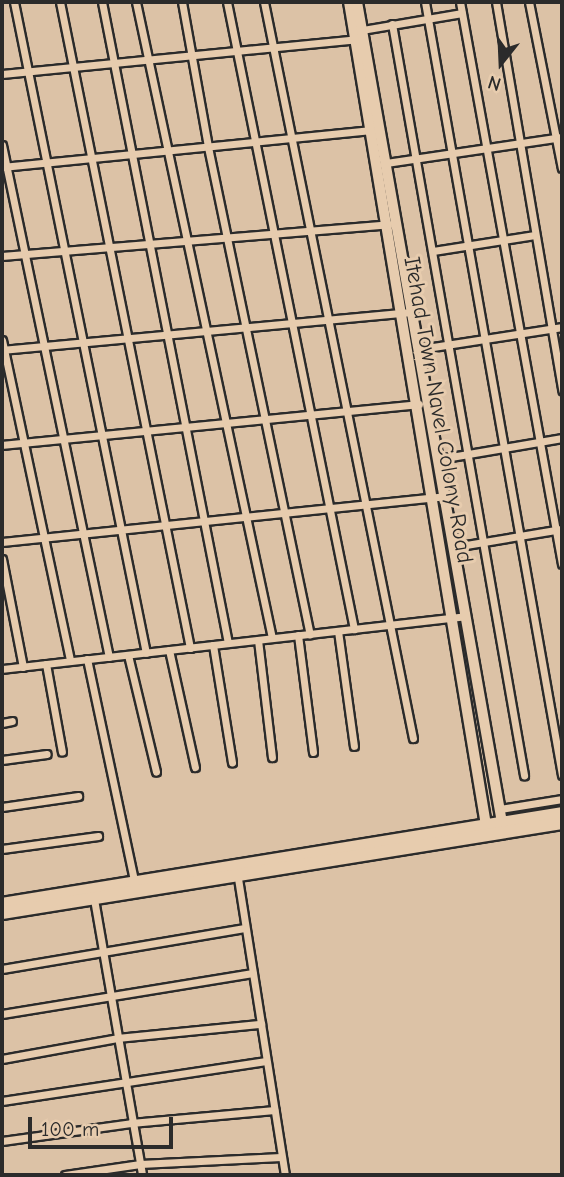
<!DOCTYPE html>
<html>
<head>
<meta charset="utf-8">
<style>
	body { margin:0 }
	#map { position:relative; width:564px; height:1177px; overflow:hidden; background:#dcc2a6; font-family:"Comic Neue",sans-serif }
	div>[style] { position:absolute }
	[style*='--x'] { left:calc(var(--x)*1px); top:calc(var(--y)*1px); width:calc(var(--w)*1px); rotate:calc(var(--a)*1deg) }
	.roads { filter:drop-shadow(2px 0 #2b2b2b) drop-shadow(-2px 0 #2b2b2b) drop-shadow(0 2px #2b2b2b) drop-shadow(0 -2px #2b2b2b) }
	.minor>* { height:7px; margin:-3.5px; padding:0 3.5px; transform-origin:3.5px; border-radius:3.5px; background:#e7ccae }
	.tertiary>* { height:10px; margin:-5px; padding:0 5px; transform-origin:5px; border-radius:5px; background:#e7ccae }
	.primary>* { height:12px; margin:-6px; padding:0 6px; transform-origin:6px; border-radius:6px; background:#e7ccae }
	span { translate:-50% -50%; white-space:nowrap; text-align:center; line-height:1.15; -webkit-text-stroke:6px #e7ccae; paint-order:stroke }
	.street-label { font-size:23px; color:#2b2b2b }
	.frame { position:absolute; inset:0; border:4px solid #2b2b2b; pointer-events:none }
	.north { position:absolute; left:466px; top:28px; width:70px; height:70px; -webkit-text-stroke:5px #e7ccae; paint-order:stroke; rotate:198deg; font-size:19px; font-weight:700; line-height:28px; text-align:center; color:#2b2b2b }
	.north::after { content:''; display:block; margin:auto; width:24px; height:32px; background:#2b2b2b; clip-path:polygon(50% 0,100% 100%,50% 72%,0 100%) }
	.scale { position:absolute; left:28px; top:1117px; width:145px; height:32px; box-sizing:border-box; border:4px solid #2b2b2b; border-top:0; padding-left:9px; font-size:21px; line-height:24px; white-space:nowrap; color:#2b2b2b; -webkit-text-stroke:5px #e7ccae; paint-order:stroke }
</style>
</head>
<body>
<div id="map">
	<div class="roads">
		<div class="minor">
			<i style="--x:14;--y:2;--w:664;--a:78.54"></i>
			<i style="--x:60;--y:2;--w:659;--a:78.62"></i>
			<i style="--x:102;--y:2;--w:653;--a:78.88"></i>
			<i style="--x:136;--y:2;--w:650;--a:77.93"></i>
			<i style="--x:182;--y:2;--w:147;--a:79.8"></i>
			<i style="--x:208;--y:147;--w:498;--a:78.2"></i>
			<i style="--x:227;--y:2;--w:640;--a:78.55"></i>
			<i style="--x:264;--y:2;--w:751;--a:78.56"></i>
			<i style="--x:425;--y:2;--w:785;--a:79.95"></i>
			<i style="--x:460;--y:2;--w:571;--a:79.71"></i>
			<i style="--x:496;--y:2;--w:394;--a:80.3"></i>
			<i style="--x:529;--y:2;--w:169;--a:78.8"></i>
			<i style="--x:392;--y:24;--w:763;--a:80.03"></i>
			<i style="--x:362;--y:30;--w:101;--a:-9.6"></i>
			<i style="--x:2;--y:74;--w:359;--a:-5.6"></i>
			<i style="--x:2;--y:145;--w:523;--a:78.2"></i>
			<i style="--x:386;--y:163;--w:178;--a:-8.4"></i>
			<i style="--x:2;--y:167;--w:374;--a:-5.7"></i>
			<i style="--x:433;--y:251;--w:103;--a:-8.9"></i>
			<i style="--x:2;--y:256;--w:388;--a:-4.7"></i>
			<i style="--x:2;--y:340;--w:328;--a:78"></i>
			<i style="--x:420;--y:349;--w:144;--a:-8.8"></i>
			<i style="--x:2;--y:350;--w:413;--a:-5.3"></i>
			<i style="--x:2;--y:445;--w:419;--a:-5.6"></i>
			<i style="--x:439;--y:459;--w:125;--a:-9.7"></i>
			<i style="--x:2;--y:542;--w:445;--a:-5.9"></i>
			<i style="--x:454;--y:547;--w:109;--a:-9.5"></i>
			<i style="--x:2;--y:559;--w:110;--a:79"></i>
			<i style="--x:338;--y:631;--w:116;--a:82.1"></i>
			<i style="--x:298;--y:635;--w:118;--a:82.7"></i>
			<i style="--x:258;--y:640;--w:118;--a:83.2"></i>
			<i style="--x:213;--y:645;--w:119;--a:80.8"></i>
			<i style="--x:169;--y:650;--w:120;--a:77.5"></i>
			<i style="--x:128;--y:655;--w:120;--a:76.5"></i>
			<i style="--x:87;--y:659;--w:230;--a:78"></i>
			<i style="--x:46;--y:664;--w:89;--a:79.7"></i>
			<i style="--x:2;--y:669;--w:467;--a:-6.5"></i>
			<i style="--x:2;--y:723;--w:10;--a:-11"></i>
			<i style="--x:2;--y:760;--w:45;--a:-7.6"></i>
			<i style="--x:2;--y:807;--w:77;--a:-8.2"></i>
			<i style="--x:500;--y:809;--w:63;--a:-9.2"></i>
			<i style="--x:2;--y:849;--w:97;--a:-7.7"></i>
			<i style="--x:237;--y:872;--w:307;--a:81"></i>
			<i style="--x:94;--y:899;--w:280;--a:80.1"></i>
			<i style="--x:2;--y:969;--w:246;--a:-9.6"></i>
			<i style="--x:2;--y:1014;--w:254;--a:-9.3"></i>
			<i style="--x:2;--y:1059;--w:117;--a:-10.3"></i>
			<i style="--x:117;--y:1038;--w:145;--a:-5.6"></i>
			<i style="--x:2;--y:1101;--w:267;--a:-8.6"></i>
			<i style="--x:2;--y:1141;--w:130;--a:-7.9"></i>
			<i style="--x:131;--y:1123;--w:144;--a:-5.2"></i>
			<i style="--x:65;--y:1175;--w:76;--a:-8.3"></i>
			<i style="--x:140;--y:1164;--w:141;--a:-2.8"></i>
		</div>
		<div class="tertiary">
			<i style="--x:349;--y:2;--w:840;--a:80.55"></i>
			<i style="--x:357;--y:2;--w:839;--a:79.98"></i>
		</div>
		<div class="primary">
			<i style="--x:2;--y:904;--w:567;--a:-9.23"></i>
			<i style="--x:2;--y:913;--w:567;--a:-9.13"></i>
		</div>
	</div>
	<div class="street-label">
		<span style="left:438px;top:410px;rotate:80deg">Itehad Town Navel Colony Road</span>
	</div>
	<div class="frame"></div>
	<div class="north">N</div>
	<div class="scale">100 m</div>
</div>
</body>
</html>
